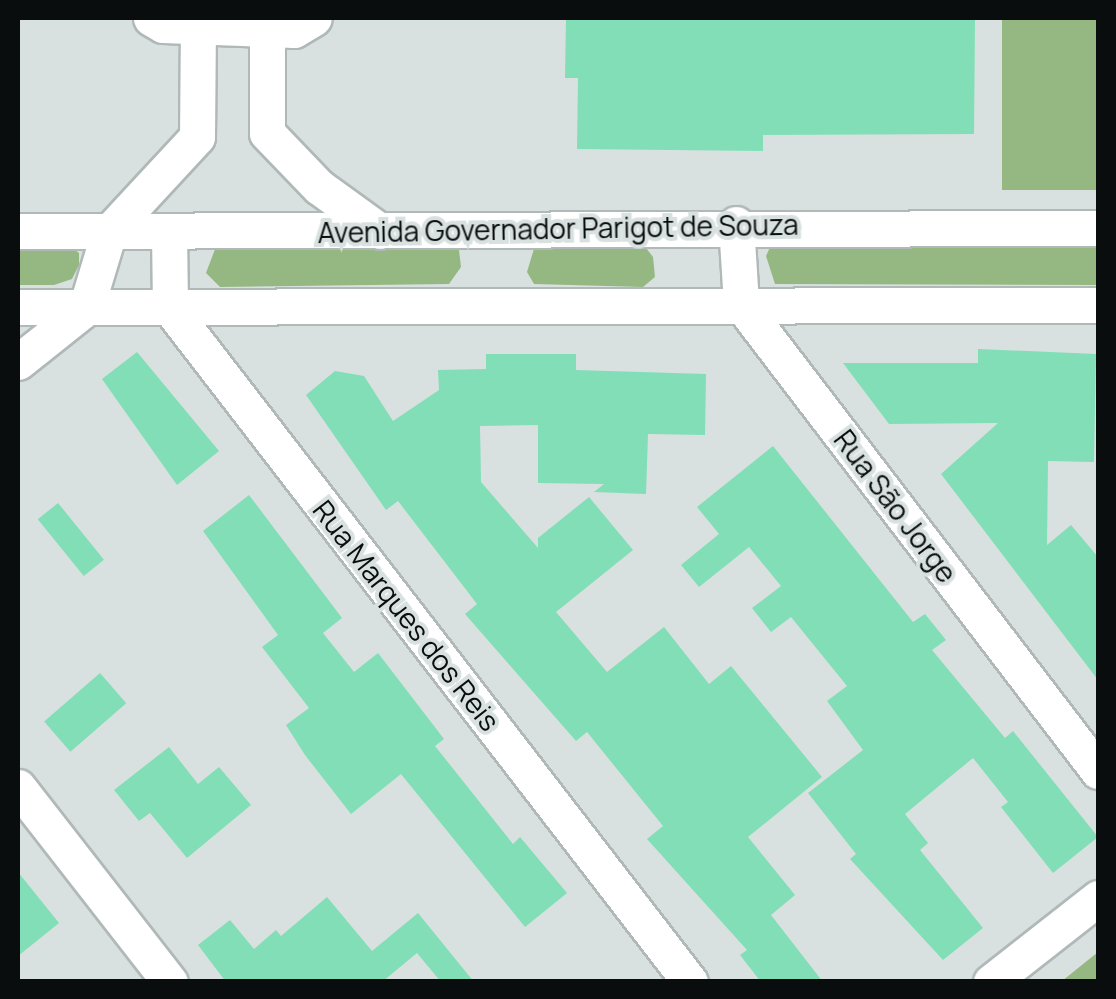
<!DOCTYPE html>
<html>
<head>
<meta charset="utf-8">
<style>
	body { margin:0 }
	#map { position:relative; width:1116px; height:999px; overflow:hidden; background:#d8e1e0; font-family:Manrope,sans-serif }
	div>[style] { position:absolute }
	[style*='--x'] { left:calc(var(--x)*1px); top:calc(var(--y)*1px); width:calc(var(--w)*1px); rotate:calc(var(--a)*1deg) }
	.green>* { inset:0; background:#95b882; transform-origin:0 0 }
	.building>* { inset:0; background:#81deb7; transform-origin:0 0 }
	.roads { filter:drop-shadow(2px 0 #b0b8b8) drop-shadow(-2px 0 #b0b8b8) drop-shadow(0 2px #b0b8b8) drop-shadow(0 -2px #b0b8b8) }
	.minor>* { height:35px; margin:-17.5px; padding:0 17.5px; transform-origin:17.5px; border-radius:17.5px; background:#fff }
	span { translate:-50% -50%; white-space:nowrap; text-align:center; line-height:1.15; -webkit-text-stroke:8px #d8e1e0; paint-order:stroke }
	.street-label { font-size:28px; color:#0a0d0d }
	.frame { position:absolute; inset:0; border:20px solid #0a0d0d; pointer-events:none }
</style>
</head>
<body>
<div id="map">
	<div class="green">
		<i style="left:1002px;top:18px;width:96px;height:172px"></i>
		<i style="clip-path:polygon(1098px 241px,1098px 285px,775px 284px,766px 256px,771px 245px)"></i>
		<i style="clip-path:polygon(18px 242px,66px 243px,79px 253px,79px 265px,72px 279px,54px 285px,18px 285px)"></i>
		<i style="clip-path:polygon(447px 242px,459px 250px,461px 267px,449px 284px,220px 287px,206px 273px,217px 244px)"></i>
		<i style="clip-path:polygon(536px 242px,643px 244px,653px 257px,655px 277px,643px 287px,534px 284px,527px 272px)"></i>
		<i style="clip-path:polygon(1098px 952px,1098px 981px,1062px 981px)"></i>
	</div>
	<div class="building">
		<i style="clip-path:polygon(566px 18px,975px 18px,974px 134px,763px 135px,763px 151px,577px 149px,578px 78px,565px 78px)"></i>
		<i style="clip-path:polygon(978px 349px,1096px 354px,1094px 462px,1048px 461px,1047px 545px,1071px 525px,1098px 557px,1098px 680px,941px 474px,998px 423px,889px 424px,843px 363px,978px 363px)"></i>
		<i style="clip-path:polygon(137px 352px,219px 451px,177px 485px,102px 379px)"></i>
		<i style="clip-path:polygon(486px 354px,576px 354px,576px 370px,706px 374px,705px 435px,648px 434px,646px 494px,594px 492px,604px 484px,538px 483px,538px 425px,480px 426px,481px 482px,538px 548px,538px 538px,589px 497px,633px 550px,556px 612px,607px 672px,664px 627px,709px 684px,731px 666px,822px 777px,748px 837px,795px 895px,771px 915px,823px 982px,761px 982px,740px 955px,747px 950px,647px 839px,663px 826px,587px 732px,576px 741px,465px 614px,477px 604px,398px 501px,386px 510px,306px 395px,335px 371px,364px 376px,393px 421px,439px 390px,438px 370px,486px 369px)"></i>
		<i style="clip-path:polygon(773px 446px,913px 622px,925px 614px,946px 640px,932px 650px,1005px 738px,1013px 731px,1098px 837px,1053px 873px,1001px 807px,1008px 802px,973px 758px,905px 814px,928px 843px,920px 850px,983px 928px,943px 960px,850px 859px,856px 854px,808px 793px,863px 750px,827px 701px,847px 686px,791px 617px,771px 632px,752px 608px,781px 586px,749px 547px,699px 587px,681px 565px,719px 534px,697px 507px)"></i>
		<i style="clip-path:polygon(249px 495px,342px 618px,323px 633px,354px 672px,378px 653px,444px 739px,435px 746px,513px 844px,520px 837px,567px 893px,525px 927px,401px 774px,351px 814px,305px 755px,286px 725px,309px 708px,262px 647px,278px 635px,203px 531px)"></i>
		<i style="left:58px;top:503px;width:73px;height:26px;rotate:51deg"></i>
		<i style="left:100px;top:673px;width:40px;height:74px;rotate:49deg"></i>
		<i style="clip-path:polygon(169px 747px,198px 784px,219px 767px,251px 805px,187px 858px,150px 813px,139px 821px,114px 790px)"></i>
		<i style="clip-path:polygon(18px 872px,59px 923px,18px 956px)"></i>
		<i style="clip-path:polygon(327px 897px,372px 951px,418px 913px,474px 982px,441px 982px,417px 953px,382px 982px,226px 982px,198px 945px,230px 920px,254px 949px,276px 930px,281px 936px)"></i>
	</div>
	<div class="roads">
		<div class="minor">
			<i style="--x:151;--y:18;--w:14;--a:30"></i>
			<i style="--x:163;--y:25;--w:131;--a:2.2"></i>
			<i style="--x:294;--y:30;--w:23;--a:-31"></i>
			<i style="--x:267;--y:27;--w:106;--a:90"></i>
			<i style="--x:267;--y:133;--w:75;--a:46.1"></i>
			<i style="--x:319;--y:187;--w:75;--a:35.8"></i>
			<i style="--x:736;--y:224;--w:80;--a:86.4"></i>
			<i style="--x:741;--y:304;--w:588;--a:52.6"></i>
			<i style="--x:18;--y:231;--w:1080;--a:-0.16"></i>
			<i style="--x:169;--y:233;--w:75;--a:89.2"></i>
			<i style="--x:170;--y:308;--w:851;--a:52.35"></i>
			<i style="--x:18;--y:307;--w:1080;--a:-0.11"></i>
			<i style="--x:18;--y:362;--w:87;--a:-38.5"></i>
			<i style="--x:86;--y:308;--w:79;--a:-73.2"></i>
			<i style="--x:109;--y:232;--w:129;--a:-47.2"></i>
			<i style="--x:197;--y:137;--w:111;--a:-89.5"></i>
			<i style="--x:18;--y:787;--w:247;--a:52.1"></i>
			<i style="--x:991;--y:982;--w:136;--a:-38.1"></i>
		</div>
	</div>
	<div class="street-label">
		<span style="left:558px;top:228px;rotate:-1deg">Avenida Governador Parigot de Souza</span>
		<span style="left:896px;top:506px;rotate:53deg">Rua São Jorge</span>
		<span style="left:407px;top:615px;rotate:52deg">Rua Marques dos Reis</span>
	</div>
	<div class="frame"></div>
</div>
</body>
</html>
